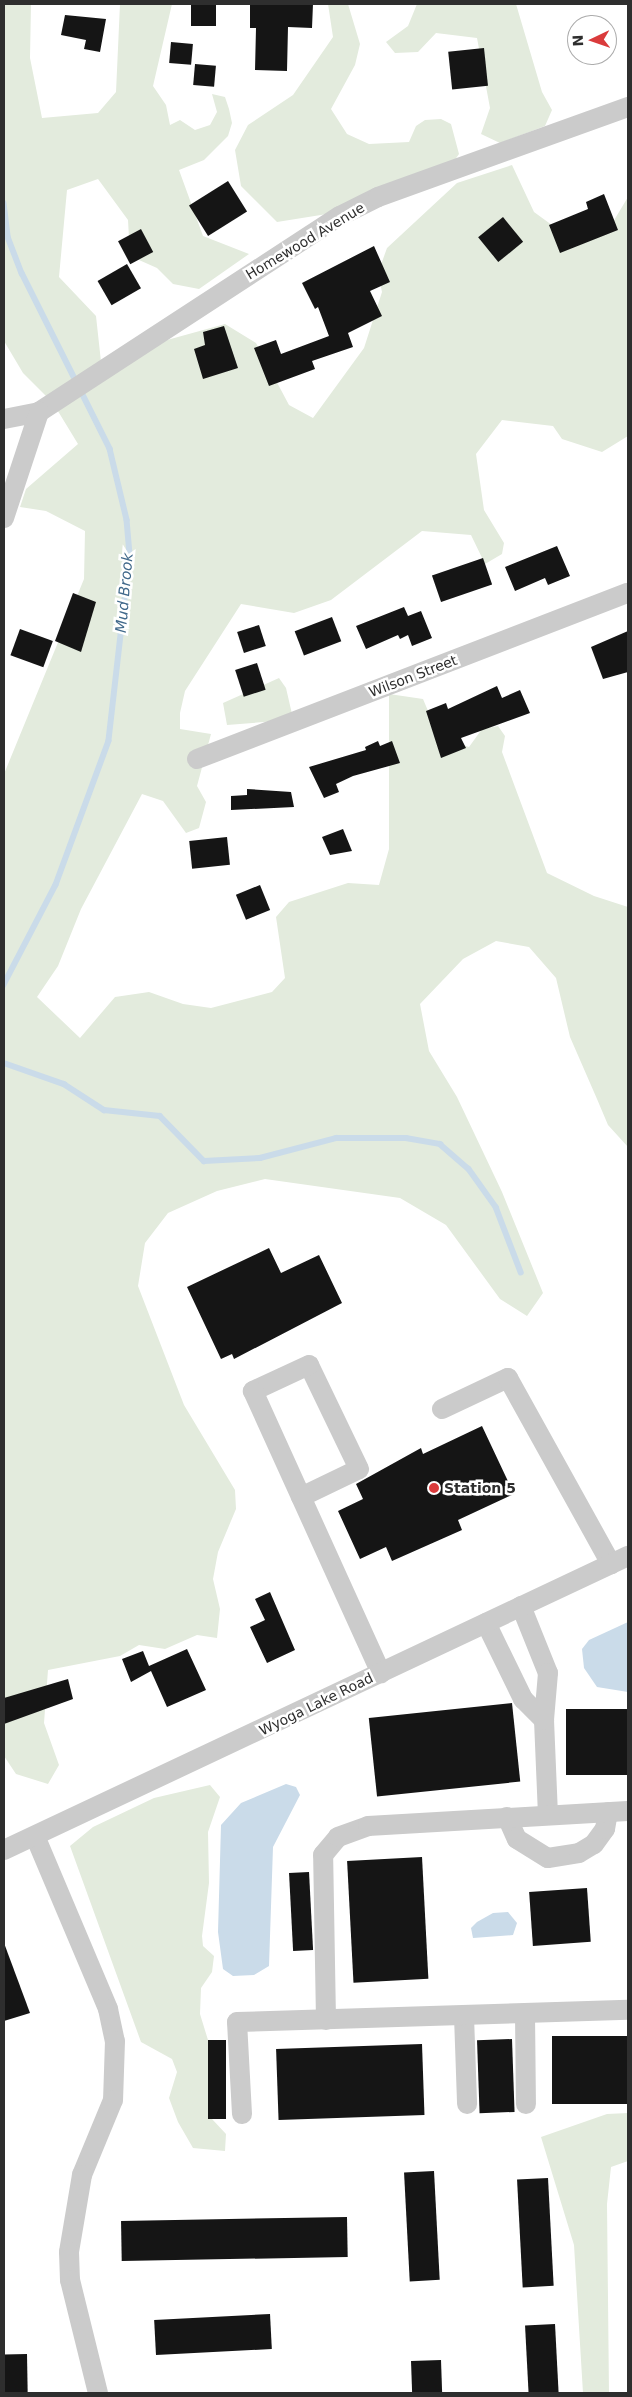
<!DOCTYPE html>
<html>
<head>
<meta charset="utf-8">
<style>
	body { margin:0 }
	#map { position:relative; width:632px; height:2397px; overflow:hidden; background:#fff; font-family:"DejaVu Sans",sans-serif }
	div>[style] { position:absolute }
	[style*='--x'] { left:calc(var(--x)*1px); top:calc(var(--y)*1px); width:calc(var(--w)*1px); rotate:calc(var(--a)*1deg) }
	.green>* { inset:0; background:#e3ebdd }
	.water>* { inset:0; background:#cadbe9 }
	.stream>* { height:5.5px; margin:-2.75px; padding:0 2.75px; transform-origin:2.75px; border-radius:2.75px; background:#cadbe9 }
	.building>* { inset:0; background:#151515; transform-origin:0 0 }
	.minor>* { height:20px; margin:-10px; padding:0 10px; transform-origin:10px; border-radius:10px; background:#cbcbcb }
	.dots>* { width:14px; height:14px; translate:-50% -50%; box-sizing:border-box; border:2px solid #fff; border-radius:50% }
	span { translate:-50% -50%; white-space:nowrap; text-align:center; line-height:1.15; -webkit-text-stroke:5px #fff; paint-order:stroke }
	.street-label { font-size:14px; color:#2e2e2e }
	.poi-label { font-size:14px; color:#2e2e2e; font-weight:700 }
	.left { translate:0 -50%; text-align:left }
	.water-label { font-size:15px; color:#41698b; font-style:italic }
	.frame { position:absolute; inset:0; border:5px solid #2e2e2e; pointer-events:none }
	.north { position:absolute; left:567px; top:15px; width:50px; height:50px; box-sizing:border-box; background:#fff; border:1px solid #ababab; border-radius:50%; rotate:267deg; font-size:14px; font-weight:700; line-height:20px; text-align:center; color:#2e2e2e }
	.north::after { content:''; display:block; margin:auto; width:18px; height:22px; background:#da3b3c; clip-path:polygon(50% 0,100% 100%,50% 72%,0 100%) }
</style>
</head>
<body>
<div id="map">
	<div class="green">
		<i style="clip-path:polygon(4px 4px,31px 4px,30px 58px,42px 118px,98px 113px,116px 92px,120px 4px,172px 4px,153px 86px,166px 105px,170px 125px,180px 120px,195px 130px,210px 125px,217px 112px,212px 94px,225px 97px,229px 109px,232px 123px,228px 136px,204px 160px,179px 170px,203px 236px,249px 254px,199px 289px,173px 284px,157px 268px,130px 256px,128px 220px,98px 179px,67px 190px,59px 277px,96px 316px,102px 371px,149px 345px,225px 324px,256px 343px,289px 405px,313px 418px,364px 348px,382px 292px,378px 273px,387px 248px,457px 183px,512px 165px,534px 212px,556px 228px,613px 222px,628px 197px,628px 436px,602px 452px,562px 439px,553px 426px,502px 420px,476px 454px,484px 510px,504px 543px,502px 554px,485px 564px,471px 535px,422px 531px,331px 600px,294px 613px,241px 604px,185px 691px,180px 713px,180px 729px,211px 734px,197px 786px,206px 802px,199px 828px,186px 833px,163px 801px,142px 794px,81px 909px,58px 966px,37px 997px,80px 1038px,115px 997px,149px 992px,183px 1004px,211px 1008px,272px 992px,285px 978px,276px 917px,289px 902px,348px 883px,379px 885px,389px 849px,389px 694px,423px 699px,439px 737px,469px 747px,482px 729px,498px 726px,505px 736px,502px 752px,547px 873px,594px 896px,628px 907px,628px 1147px,608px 1125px,597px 1099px,570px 1037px,556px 978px,529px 947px,496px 941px,463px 959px,420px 1004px,429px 1051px,457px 1097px,502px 1192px,543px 1293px,527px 1316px,500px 1299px,446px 1225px,400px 1198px,265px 1179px,217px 1191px,168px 1213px,145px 1243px,138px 1286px,184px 1405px,235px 1490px,236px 1509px,218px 1552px,213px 1579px,220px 1609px,217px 1638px,197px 1635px,165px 1649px,139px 1645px,120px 1656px,48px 1670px,44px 1723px,59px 1765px,48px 1784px,16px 1774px,4px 1756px,4px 774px,84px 579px,85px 531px,46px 511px,20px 507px,26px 489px,78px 444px,53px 403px,23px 373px,4px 341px)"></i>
		<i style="clip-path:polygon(328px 4px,348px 4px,360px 44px,355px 65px,331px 109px,347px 134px,369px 144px,409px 142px,416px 126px,425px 120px,441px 119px,451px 124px,459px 154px,450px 167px,327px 214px,277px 222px,241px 186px,235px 150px,248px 125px,293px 95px,333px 37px)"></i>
		<i style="clip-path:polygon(417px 4px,516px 4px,542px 92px,552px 110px,545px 126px,500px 143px,481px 134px,490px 108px,477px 38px,436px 33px,418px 52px,395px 53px,386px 42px,408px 26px)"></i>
		<i style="clip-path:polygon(279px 678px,286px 688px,292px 714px,276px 721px,227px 725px,223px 703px)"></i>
		<i style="clip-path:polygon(210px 1785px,220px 1797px,208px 1832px,209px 1883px,202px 1936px,203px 1946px,214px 1956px,212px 1972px,201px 1988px,200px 2014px,208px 2040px,212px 2119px,226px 2134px,225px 2151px,193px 2148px,178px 2122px,169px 2098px,177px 2072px,172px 2059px,141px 2042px,70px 1846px,93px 1827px,154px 1798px)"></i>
		<i style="clip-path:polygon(628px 2113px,628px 2161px,611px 2167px,607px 2204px,609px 2393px,583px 2393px,574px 2245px,541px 2137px,607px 2114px)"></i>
	</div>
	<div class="water">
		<i style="clip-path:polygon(628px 1622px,628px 1692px,597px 1687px,584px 1668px,582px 1649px,589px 1640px)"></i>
		<i style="clip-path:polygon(286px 1784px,296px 1787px,300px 1795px,273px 1847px,269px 1966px,254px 1975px,233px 1976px,223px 1969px,218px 1932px,221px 1825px,241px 1803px)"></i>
		<i style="clip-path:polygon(508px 1912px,517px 1923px,513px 1935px,473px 1938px,471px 1928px,477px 1922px,493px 1913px)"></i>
	</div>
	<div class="stream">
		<i style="--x:4;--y:203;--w:34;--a:83"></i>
		<i style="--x:8;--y:237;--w:39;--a:69"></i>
		<i style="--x:22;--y:273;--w:197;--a:63.4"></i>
		<i style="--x:110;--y:449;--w:73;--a:76.5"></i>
		<i style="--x:127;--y:520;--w:36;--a:85"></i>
		<i style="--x:130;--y:556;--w:186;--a:96.5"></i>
		<i style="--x:109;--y:741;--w:153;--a:110.2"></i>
		<i style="--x:56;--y:885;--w:113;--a:117.5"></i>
		<i style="--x:4;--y:1063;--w:64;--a:19.3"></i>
		<i style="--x:64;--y:1084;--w:48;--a:33"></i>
		<i style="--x:104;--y:1110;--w:56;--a:6.1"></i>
		<i style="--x:160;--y:1116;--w:63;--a:45.6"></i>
		<i style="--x:204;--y:1161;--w:56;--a:-3.1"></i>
		<i style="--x:260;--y:1158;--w:79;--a:-14.7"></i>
		<i style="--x:336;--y:1138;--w:70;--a:0"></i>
		<i style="--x:406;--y:1138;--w:35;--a:10"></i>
		<i style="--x:440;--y:1144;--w:38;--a:41"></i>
		<i style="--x:469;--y:1169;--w:47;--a:54.6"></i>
		<i style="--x:496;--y:1207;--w:70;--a:69"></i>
	</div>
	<div class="building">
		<i style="left:191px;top:4px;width:25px;height:22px"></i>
		<i style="clip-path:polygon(250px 4px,313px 4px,312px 28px,288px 27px,287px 71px,255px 70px,256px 28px,250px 28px)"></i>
		<i style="clip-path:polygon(65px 15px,106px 19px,100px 52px,84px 49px,86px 40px,61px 35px)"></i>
		<i style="left:171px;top:42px;width:22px;height:21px;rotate:5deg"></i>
		<i style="left:484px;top:48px;width:38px;height:36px;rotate:84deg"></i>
		<i style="left:195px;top:64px;width:21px;height:21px;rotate:5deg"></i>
		<i style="left:228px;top:181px;width:36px;height:46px;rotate:58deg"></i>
		<i style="clip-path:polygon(604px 194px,618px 230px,560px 253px,549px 225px,588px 209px,586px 202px)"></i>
		<i style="left:503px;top:217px;width:32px;height:32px;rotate:51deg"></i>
		<i style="left:141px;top:229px;width:26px;height:26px;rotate:62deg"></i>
		<i style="clip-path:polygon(374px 246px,390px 282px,370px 291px,382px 316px,348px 333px,353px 347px,312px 361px,315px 369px,269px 386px,254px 348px,276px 340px,281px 354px,329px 336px,318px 307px,315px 309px,302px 283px)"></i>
		<i style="left:127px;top:264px;width:28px;height:34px;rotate:60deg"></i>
		<i style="clip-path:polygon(224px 326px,238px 368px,203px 379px,194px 349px,205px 345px,203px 332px)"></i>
		<i style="clip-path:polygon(557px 546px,570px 576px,548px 585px,545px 578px,515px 591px,505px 567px)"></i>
		<i style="left:483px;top:558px;width:28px;height:54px;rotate:71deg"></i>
		<i style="clip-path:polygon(73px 593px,96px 602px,81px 652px,55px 641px)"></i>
		<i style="clip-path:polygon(404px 607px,408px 616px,421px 611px,432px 638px,412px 646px,408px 635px,400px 639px,398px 635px,366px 649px,356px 626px)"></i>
		<i style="left:332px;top:617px;width:26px;height:40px;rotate:69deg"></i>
		<i style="left:259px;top:625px;width:22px;height:23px;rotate:72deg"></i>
		<i style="left:20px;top:629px;width:35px;height:28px;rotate:20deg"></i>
		<i style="clip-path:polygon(628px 631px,628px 672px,603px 679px,591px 647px)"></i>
		<i style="left:257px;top:663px;width:28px;height:23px;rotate:72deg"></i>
		<i style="clip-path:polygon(497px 686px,502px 698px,520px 690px,530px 713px,461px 738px,466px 748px,441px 758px,426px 711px,446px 703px,448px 709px)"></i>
		<i style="clip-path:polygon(378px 741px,380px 746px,392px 741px,400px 763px,353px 776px,336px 784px,339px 792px,324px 798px,309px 767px,366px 750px,365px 747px)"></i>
		<i style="clip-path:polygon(247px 789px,291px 792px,294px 807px,231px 810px,231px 796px,247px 795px)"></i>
		<i style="clip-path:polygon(343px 829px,352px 851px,330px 855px,322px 837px)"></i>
		<i style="left:227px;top:837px;width:28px;height:38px;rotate:84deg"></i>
		<i style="left:260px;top:885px;width:27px;height:26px;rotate:68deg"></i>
		<i style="clip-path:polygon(269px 1248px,281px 1273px,319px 1255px,342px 1303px,234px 1359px,232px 1354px,221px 1359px,187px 1287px)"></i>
		<i style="clip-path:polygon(482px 1426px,514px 1494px,458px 1520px,462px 1530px,392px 1561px,386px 1547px,360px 1559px,338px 1511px,363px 1499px,356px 1484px,421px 1448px,423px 1454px)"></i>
		<i style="clip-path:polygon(270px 1592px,295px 1650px,267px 1663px,250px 1627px,265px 1620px,255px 1599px)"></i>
		<i style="clip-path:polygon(187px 1649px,206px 1690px,167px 1707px,151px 1671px,131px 1682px,122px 1659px,143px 1651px,149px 1666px)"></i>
		<i style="clip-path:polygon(68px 1679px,73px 1699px,4px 1724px,4px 1698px)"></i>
		<i style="left:512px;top:1703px;width:79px;height:144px;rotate:84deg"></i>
		<i style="left:628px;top:1709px;width:66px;height:62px;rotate:90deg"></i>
		<i style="left:422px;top:1857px;width:122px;height:75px;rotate:87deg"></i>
		<i style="left:309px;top:1872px;width:78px;height:20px;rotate:87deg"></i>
		<i style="left:587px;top:1888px;width:54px;height:58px;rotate:86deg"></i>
		<i style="clip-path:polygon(4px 1943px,30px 2013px,4px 2021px)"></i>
		<i style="left:628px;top:2036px;width:68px;height:76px;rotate:90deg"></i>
		<i style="left:512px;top:2039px;width:73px;height:35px;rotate:88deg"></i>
		<i style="left:208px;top:2040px;width:18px;height:79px"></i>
		<i style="left:422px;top:2044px;width:71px;height:146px;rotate:88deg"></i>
		<i style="left:434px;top:2171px;width:109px;height:30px;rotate:87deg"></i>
		<i style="left:548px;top:2178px;width:108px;height:31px;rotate:87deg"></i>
		<i style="left:347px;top:2217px;width:40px;height:226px;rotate:89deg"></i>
		<i style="left:270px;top:2314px;width:35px;height:116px;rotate:87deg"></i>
		<i style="left:555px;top:2324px;width:69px;height:30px;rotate:87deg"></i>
		<i style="left:27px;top:2354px;width:39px;height:23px;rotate:89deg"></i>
		<i style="left:441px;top:2360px;width:33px;height:30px;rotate:88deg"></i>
	</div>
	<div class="minor">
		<i style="--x:4;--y:419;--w:36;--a:-11"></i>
		<i style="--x:39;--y:412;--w:359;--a:-33.1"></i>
		<i style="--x:340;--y:216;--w:42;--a:-26.6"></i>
		<i style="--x:378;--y:197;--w:266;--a:-19.8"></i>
		<i style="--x:4;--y:518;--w:112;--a:-71.7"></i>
		<i style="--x:197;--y:759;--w:462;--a:-21.1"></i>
		<i style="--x:442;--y:1409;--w:73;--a:-25.2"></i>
		<i style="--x:508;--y:1378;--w:213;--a:61"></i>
		<i style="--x:301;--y:1497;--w:64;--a:-25.8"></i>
		<i style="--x:359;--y:1469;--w:115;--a:-115.7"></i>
		<i style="--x:309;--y:1365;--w:62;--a:155.1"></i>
		<i style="--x:253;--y:1391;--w:310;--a:65.6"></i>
		<i style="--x:521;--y:1606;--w:72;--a:68.1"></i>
		<i style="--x:548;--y:1673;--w:47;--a:94.9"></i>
		<i style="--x:544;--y:1720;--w:95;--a:87.6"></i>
		<i style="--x:486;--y:1623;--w:85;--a:64"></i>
		<i style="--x:523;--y:1699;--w:30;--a:45"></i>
		<i style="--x:507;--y:1817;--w:24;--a:66"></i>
		<i style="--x:517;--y:1839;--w:36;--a:32"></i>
		<i style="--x:548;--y:1858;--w:31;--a:-9"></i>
		<i style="--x:579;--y:1853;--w:17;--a:-31"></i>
		<i style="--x:594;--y:1844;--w:19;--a:-54"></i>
		<i style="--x:605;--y:1829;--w:17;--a:-80"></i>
		<i style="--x:35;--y:1836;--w:188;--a:67.1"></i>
		<i style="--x:108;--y:2009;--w:33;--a:78"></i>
		<i style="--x:115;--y:2041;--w:59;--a:91.9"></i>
		<i style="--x:113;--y:2100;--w:81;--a:112.5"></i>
		<i style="--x:82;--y:2175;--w:78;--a:99.6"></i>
		<i style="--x:69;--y:2252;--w:28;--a:88"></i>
		<i style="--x:70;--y:2280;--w:116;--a:76.1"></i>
		<i style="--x:4;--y:1850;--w:690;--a:-25.23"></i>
		<i style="--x:525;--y:2014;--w:90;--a:89.4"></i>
		<i style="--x:464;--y:2016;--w:88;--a:88"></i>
		<i style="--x:326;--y:2020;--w:165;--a:-91"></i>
		<i style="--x:323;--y:1855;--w:23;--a:-50"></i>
		<i style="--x:338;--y:1837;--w:32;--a:-20"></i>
		<i style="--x:368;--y:1826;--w:260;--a:-3.3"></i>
		<i style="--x:242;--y:2114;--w:92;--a:-93.1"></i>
		<i style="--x:237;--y:2022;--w:391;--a:-1.8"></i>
	</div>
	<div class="dots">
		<i style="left:434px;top:1488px;background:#da3b3c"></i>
	</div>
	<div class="street-label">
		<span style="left:305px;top:241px;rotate:-31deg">Homewood Avenue</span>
		<span style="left:413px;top:676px;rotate:-21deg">Wilson Street</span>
		<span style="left:316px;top:1704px;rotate:-26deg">Wyoga Lake Road</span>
	</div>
	<div class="poi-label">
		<span class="left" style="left:444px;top:1488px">Station 5</span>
	</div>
	<div class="water-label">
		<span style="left:125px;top:593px;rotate:-85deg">Mud Brook</span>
	</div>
	<div class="frame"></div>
	<div class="north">N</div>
</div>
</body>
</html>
